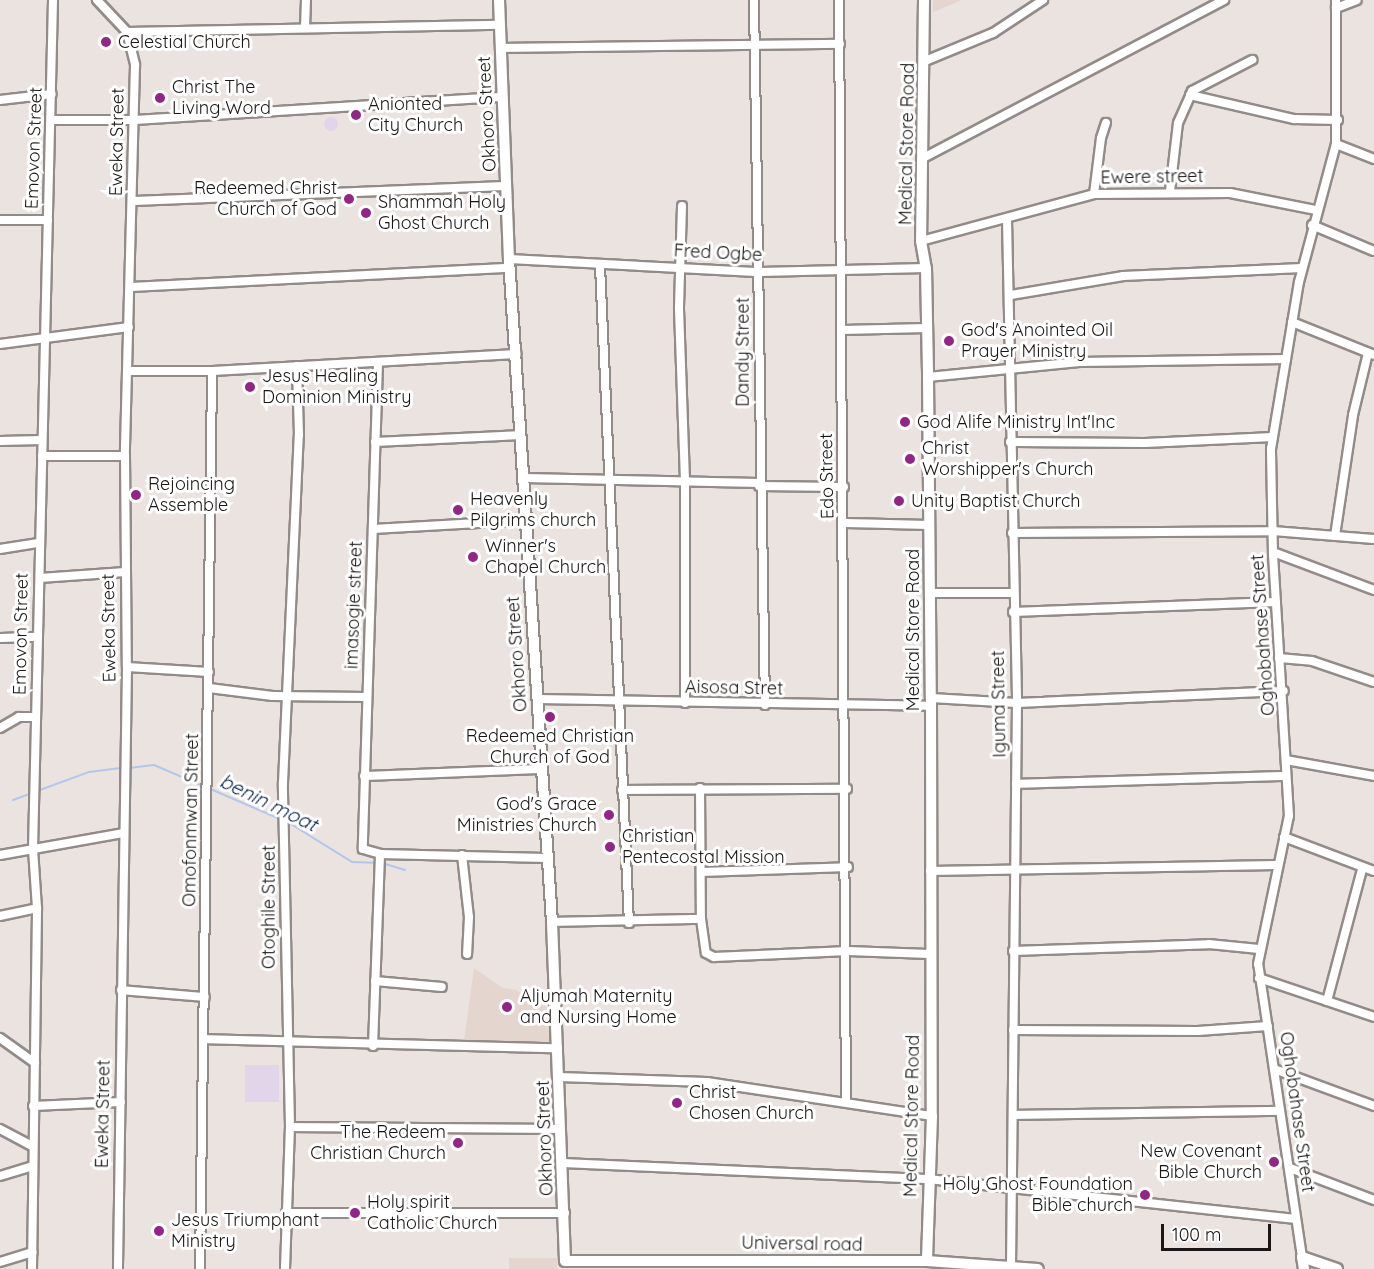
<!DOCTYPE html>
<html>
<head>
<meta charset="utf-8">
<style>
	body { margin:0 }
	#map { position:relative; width:1374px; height:1269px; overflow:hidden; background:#ebe3e0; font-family:Quicksand,sans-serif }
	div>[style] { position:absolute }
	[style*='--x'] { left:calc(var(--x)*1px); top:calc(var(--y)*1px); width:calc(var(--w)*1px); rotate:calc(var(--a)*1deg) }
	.built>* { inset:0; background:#e5d5cf; transform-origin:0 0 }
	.education>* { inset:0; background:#e2d5e9; transform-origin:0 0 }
	.round { border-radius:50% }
	.stream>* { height:2px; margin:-1px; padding:0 1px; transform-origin:1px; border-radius:1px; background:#b2c7e9 }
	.roads { filter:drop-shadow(2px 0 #928b88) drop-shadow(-2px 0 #928b88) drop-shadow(0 2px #928b88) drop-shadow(0 -2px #928b88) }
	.minor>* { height:8px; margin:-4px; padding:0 4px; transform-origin:4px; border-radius:4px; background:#fff }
	.tertiary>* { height:10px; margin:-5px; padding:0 5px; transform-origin:5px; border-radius:5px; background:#fff }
	.dots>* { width:16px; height:16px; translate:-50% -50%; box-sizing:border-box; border:3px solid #fff; border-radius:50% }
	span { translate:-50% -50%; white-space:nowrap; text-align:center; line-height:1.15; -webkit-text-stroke:6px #fff; paint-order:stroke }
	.poi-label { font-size:18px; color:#191615 }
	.left { translate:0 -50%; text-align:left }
	.right { translate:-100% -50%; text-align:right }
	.street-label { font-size:18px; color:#191615 }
	.water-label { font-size:20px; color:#0e2852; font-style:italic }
	.scale { position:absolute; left:1161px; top:1224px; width:110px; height:27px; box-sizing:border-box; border:3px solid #191615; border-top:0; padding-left:8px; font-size:18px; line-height:21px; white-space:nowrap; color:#191615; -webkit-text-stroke:4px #fff; paint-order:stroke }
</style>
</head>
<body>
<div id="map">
	<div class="built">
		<i style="clip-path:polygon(933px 0,962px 0,933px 12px)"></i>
		<i style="clip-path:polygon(474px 968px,503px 988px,516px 990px,548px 1008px,549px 1045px,464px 1041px)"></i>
		<i style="left:509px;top:1258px;width:48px;height:11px"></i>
	</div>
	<div class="education">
		<i class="round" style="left:324px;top:117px;width:14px;height:14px"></i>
		<i style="left:279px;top:1065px;width:37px;height:34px;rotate:90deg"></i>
	</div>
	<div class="stream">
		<i style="--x:129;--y:768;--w:25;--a:-7"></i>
		<i style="--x:154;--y:765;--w:53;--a:23.2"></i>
		<i style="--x:208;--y:788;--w:78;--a:23.3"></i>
		<i style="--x:37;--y:791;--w:55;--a:-20.1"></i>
		<i style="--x:89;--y:772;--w:34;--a:-7"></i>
		<i style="--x:13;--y:800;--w:20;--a:-20"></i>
		<i style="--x:286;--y:821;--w:78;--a:31.8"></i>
		<i style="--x:352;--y:862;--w:24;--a:2"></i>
		<i style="--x:382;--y:863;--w:24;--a:17"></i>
	</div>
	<div class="roads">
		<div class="minor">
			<i style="--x:97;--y:0;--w:44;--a:46.8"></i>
			<i style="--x:127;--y:32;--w:34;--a:76"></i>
			<i style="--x:135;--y:65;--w:391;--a:91.5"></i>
			<i style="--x:125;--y:456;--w:211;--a:89.5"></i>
			<i style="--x:127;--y:667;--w:602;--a:90.86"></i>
			<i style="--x:754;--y:0;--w:705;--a:89.11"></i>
			<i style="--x:839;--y:0;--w:1101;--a:89.64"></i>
			<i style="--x:1336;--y:8;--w:22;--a:-21"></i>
			<i style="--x:305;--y:28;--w:28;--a:-88"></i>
			<i style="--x:127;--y:32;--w:373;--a:-1.1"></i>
			<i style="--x:501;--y:48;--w:339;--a:-0.7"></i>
			<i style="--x:925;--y:61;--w:74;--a:-22.4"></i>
			<i style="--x:993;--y:33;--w:60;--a:-33.4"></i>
			<i style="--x:1190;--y:95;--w:107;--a:13"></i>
			<i style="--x:1294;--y:119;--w:44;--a:1.3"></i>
			<i style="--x:0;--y:100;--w:52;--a:-6.6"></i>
			<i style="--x:51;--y:120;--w:84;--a:0"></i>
			<i style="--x:135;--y:120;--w:369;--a:-3.6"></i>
			<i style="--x:1336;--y:144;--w:41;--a:21.5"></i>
			<i style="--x:925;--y:157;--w:338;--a:-27.7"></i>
			<i style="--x:1170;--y:191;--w:68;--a:-83.3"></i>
			<i style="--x:1178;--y:123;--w:35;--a:-66"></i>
			<i style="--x:1192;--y:91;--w:68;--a:-27.3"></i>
			<i style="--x:1094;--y:194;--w:56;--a:-82.9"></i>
			<i style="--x:1101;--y:138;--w:16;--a:-72"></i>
			<i style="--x:132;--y:201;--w:375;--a:-2.3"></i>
			<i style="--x:682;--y:206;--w:103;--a:91.7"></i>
			<i style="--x:679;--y:309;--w:174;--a:88"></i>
			<i style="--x:685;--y:483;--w:220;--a:90"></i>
			<i style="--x:0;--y:220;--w:48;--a:0"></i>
			<i style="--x:1007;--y:220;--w:483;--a:88.8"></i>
			<i style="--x:1017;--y:703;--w:562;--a:90.61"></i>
			<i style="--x:1312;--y:225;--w:67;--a:22.8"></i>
			<i style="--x:921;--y:241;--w:179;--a:-15.2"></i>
			<i style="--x:1094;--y:194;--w:136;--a:-0.4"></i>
			<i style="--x:1230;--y:193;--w:88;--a:11.2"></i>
			<i style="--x:509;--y:259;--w:251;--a:3"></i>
			<i style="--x:760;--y:272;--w:166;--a:-1.4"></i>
			<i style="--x:600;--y:265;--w:659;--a:87.48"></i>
			<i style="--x:131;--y:287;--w:379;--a:-2.9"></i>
			<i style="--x:1011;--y:295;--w:114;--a:-9.6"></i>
			<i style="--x:1123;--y:276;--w:179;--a:-2.6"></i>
			<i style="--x:1292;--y:322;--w:88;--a:21.9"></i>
			<i style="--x:842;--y:330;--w:85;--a:-1.3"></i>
			<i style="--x:0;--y:344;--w:130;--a:-7.5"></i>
			<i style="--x:378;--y:362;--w:487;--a:91.8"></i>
			<i style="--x:363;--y:849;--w:18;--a:16"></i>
			<i style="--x:380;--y:854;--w:166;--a:1.4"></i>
			<i style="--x:127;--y:371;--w:85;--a:0"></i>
			<i style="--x:212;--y:371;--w:305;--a:-3.2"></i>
			<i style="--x:928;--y:377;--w:152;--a:-5.7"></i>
			<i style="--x:1079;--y:362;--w:207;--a:-0.8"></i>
			<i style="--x:0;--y:441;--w:42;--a:-1.4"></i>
			<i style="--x:375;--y:442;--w:146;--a:-2.7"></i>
			<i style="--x:1010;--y:442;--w:135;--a:0.4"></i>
			<i style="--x:1145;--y:443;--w:128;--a:-2.7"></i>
			<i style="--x:42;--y:456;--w:83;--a:0"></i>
			<i style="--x:525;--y:478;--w:234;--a:1.2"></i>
			<i style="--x:759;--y:486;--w:85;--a:0.7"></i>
			<i style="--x:845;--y:523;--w:84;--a:1.4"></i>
			<i style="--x:373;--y:529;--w:154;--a:-3.3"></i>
			<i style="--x:1012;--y:533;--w:261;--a:-0.4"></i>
			<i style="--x:1273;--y:531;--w:101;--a:4.5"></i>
			<i style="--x:1335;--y:536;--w:122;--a:-81.5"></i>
			<i style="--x:1353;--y:415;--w:64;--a:-76.4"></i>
			<i style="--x:0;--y:549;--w:39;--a:-9"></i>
			<i style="--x:1273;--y:552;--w:108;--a:20.6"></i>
			<i style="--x:40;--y:578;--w:85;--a:-4"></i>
			<i style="--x:930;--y:593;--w:82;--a:0"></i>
			<i style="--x:1013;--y:612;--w:263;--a:-2.2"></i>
			<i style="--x:0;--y:638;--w:38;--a:-2"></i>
			<i style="--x:1279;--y:658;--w:33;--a:5"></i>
			<i style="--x:1312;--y:661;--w:65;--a:18.7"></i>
			<i style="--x:127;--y:667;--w:82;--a:3.5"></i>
			<i style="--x:209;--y:688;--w:64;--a:7.1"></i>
			<i style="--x:273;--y:696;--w:94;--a:0.6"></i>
			<i style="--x:931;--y:698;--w:86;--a:3.3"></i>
			<i style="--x:1017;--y:703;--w:267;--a:-2.6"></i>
			<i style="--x:538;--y:699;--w:392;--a:1"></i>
			<i style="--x:0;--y:728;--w:22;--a:-30"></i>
			<i style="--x:19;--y:717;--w:17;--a:0"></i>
			<i style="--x:1286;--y:760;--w:89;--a:10.3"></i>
			<i style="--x:364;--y:776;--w:177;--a:-2.3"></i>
			<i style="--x:1016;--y:784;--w:270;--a:-1.7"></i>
			<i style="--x:700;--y:788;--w:131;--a:89.6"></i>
			<i style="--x:701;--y:919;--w:34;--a:82"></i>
			<i style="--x:706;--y:953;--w:9;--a:27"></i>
			<i style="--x:714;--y:957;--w:134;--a:-2.6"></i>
			<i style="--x:848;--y:951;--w:81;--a:2.1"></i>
			<i style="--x:622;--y:790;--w:225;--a:-0.3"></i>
			<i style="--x:1284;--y:837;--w:96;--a:20.7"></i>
			<i style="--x:0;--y:855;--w:126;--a:-10.1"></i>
			<i style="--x:462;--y:855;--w:62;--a:83.6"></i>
			<i style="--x:469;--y:917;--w:37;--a:93"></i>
			<i style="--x:930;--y:871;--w:347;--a:-1"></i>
			<i style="--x:701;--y:872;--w:147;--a:-1.9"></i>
			<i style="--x:0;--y:916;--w:38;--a:-12"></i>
			<i style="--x:552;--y:922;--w:149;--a:-1.2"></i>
			<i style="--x:1013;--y:951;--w:196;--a:-2"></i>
			<i style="--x:1209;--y:944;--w:50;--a:5.7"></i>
			<i style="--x:1259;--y:978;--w:121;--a:18.7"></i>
			<i style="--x:375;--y:981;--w:67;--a:5.1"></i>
			<i style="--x:121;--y:990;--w:84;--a:4.8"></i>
			<i style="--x:1327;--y:1001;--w:137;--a:-75.1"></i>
			<i style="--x:1013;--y:1030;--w:185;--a:0.3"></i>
			<i style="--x:1198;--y:1031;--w:70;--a:-4.1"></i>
			<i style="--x:0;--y:1038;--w:43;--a:35.5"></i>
			<i style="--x:203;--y:1039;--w:355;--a:1.5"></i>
			<i style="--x:373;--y:1046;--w:192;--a:-87.9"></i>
			<i style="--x:1274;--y:1069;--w:107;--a:20.3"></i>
			<i style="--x:559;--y:1077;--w:148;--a:1.9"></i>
			<i style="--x:707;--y:1082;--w:228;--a:8.6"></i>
			<i style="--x:33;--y:1106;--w:88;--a:-2.6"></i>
			<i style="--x:1014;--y:1115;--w:266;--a:-0.9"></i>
			<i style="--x:290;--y:1127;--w:270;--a:0.4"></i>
			<i style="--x:0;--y:1129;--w:36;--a:28"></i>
			<i style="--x:561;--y:1163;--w:367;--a:2.5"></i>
			<i style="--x:928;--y:1179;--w:370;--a:6.2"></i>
			<i style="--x:1290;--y:1168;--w:90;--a:20.9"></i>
			<i style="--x:0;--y:1176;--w:34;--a:-17"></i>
			<i style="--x:286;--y:1213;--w:279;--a:0"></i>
			<i style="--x:1302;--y:1257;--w:296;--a:-98.5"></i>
			<i style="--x:1258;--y:964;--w:151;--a:-78.2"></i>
			<i style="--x:1289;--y:816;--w:261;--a:-93.5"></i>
			<i style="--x:1273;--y:555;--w:106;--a:-91.1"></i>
			<i style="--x:1271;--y:449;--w:169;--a:-80.5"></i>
			<i style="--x:1299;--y:282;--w:143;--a:-75"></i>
			<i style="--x:1336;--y:144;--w:144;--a:-90"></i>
			<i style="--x:0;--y:1262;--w:34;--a:-17"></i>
			<i style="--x:32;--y:1269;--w:361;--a:-89.2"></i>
			<i style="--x:37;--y:908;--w:59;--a:-93.9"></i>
			<i style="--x:33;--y:849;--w:849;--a:-88.65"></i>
			<i style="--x:200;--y:1269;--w:898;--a:-89.23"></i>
			<i style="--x:285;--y:1269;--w:142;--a:-88"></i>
			<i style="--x:290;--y:1127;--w:344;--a:-91.2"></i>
			<i style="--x:283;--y:783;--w:348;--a:-87.4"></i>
			<i style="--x:299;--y:435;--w:69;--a:-91.7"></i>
		</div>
		<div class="tertiary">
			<i style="--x:499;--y:0;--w:259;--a:87.8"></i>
			<i style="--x:509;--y:259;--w:664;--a:86.29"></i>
			<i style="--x:552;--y:922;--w:339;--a:87.8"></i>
			<i style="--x:565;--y:1261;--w:362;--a:0"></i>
			<i style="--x:927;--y:1261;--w:111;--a:4.1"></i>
			<i style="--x:924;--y:0;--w:241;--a:90.7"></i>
			<i style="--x:921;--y:241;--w:27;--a:80"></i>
			<i style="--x:926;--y:268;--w:109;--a:88.9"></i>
			<i style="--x:928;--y:377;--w:321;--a:89.5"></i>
			<i style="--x:931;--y:698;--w:418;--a:89.9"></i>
			<i style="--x:932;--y:1116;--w:145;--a:92"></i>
			<i style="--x:1304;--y:1269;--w:12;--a:-99"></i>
			<i style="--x:1302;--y:1257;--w:37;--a:19"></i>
		</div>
	</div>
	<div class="dots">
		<i style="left:106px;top:42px;background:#932587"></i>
		<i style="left:160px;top:98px;background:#932587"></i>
		<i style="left:356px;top:115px;background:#932587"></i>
		<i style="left:349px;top:199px;background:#932587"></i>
		<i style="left:366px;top:213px;background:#932587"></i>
		<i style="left:949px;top:341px;background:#932587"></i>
		<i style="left:250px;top:387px;background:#932587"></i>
		<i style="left:905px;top:422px;background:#932587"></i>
		<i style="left:910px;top:459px;background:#932587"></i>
		<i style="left:136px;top:495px;background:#932587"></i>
		<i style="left:899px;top:501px;background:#932587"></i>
		<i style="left:458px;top:510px;background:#932587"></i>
		<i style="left:473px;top:557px;background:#932587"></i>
		<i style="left:550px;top:717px;background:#932587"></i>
		<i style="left:609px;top:815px;background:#932587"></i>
		<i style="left:610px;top:847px;background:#932587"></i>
		<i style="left:507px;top:1007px;background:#932587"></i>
		<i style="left:677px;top:1103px;background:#932587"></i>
		<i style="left:458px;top:1143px;background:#932587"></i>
		<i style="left:1274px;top:1162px;background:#932587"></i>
		<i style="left:1145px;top:1195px;background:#932587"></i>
		<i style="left:355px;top:1213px;background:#932587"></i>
		<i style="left:159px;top:1231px;background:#932587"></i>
	</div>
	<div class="poi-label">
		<span class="left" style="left:118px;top:42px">Celestial Church</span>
		<span class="left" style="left:172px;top:98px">Christ The<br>Living Word</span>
		<span class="left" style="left:368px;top:115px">Anionted<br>City Church</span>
		<span class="right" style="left:337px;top:199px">Redeemed Christ<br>Church of God</span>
		<span class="left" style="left:378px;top:213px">Shammah Holy<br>Ghost Church</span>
		<span class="left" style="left:961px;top:341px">God's Anointed Oil<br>Prayer Ministry</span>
		<span class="left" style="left:262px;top:387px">Jesus Healing<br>Dominion Ministry</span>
		<span class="left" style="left:917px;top:422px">God Alife Ministry Int'Inc</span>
		<span class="left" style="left:922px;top:459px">Christ<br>Worshipper's Church</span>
		<span class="left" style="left:148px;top:495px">Rejoincing<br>Assemble</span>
		<span class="left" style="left:470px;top:510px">Heavenly<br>Pilgrims church</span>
		<span class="left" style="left:911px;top:501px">Unity Baptist Church</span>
		<span class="left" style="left:485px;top:557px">Winner's<br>Chapel Church</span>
		<span style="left:550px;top:747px">Redeemed Christian<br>Church of God</span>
		<span class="right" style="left:597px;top:815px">God's Grace<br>Ministries Church</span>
		<span class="left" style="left:622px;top:847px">Christian<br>Pentecostal Mission</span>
		<span class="left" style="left:520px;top:1007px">Aljumah Maternity<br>and Nursing Home</span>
		<span class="left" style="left:689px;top:1103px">Christ<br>Chosen Church</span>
		<span class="right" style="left:446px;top:1143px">The Redeem<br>Christian Church</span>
		<span class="right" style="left:1262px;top:1162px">New Covenant<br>Bible Church</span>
		<span class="right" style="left:1133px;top:1195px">Holy Ghost Foundation<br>Bible church</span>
		<span class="left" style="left:367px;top:1213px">Holy spirit<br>Catholic Church</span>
		<span class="left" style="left:171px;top:1231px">Jesus Triumphant<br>Ministry</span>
	</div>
	<div class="street-label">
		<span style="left:487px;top:114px;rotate:-93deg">Okhoro Street</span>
		<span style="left:117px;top:142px;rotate:-89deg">Eweka Street</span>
		<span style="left:907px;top:144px;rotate:-89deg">Medical Store Road</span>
		<span style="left:34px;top:148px;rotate:-88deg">Emovon Street</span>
		<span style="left:1152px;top:177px;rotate:-1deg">Ewere street</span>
		<span style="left:718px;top:253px;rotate:3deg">Fred Ogbe</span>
		<span style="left:743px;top:352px;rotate:-90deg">Dandy Street</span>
		<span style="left:827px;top:476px;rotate:-91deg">Edo Street</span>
		<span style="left:354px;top:605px;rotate:-88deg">imasogie street</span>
		<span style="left:109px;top:628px;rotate:-91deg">Eweka Street</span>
		<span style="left:913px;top:630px;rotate:-90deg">Medical Store Road</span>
		<span style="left:21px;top:634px;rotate:-89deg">Emovon Street</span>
		<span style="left:1263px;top:635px;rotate:-94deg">Oghobahase Street</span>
		<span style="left:517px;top:654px;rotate:-94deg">Okhoro Street</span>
		<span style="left:734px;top:688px;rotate:1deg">Aisosa Stret</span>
		<span style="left:999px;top:704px;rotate:-91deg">Iguma Street</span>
		<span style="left:191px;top:820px;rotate:-89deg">Omofonmwan Street</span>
		<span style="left:269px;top:907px;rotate:-90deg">Otoghile Street</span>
		<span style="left:1297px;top:1112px;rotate:82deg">Oghobahase Street</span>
		<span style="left:103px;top:1114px;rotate:-89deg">Eweka Street</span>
		<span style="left:912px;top:1116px;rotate:-89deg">Medical Store Road</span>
		<span style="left:545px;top:1138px;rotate:-92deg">Okhoro Street</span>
		<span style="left:802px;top:1244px;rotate:1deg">Universal road</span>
	</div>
	<div class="water-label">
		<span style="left:269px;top:802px;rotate:26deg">benin moat</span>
	</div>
	<div class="scale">100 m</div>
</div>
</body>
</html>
